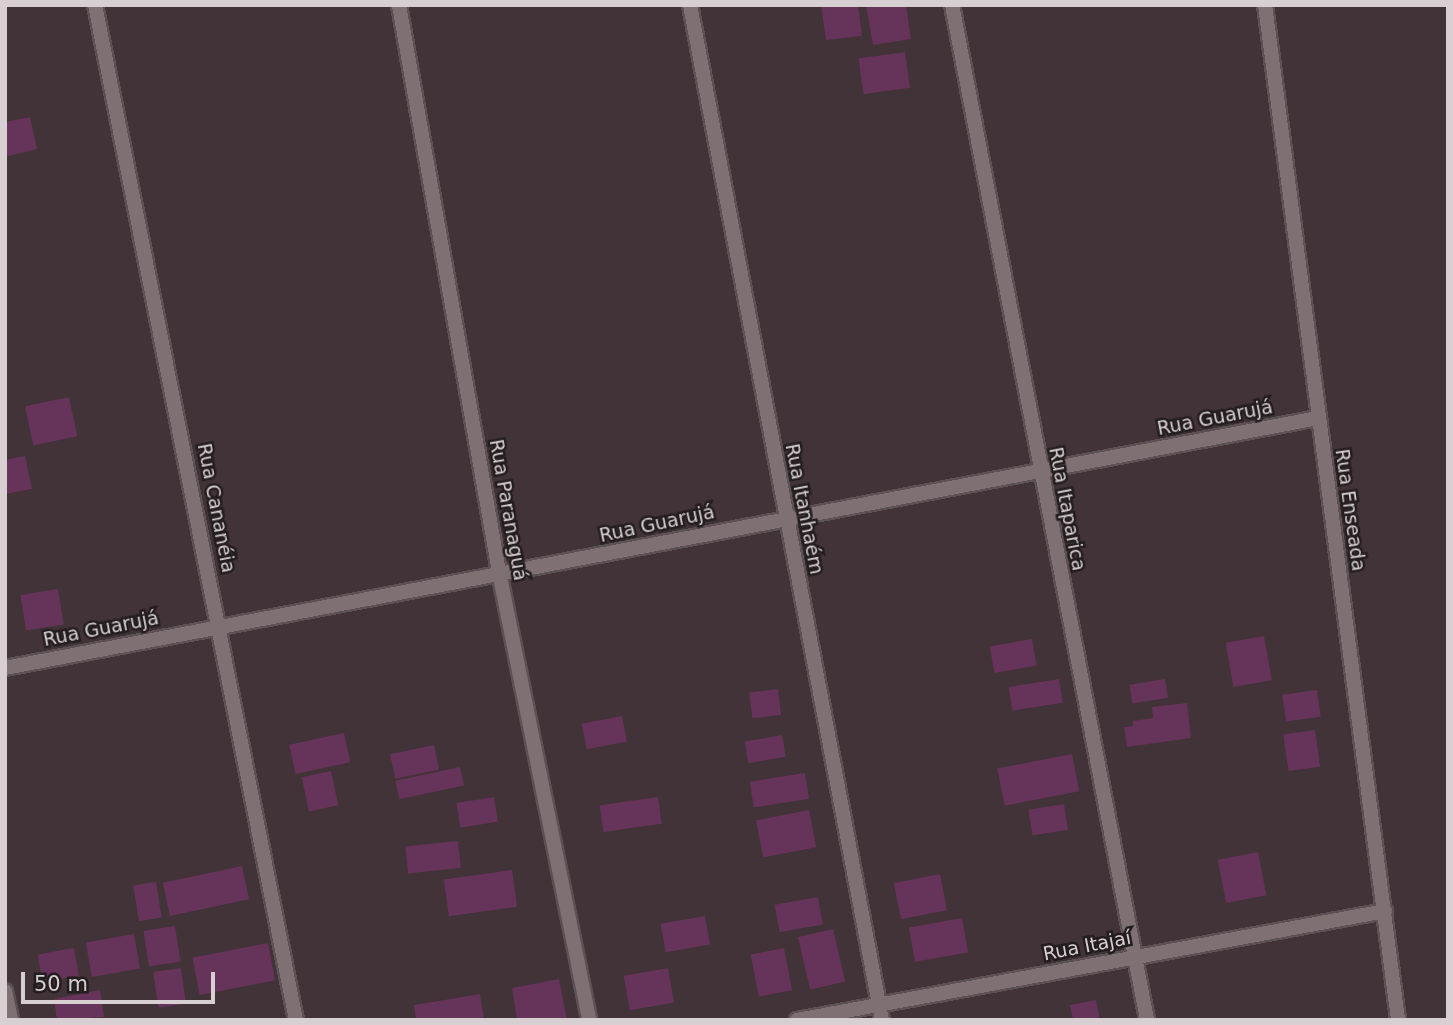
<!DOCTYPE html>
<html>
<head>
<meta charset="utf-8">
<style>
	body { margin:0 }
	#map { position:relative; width:1453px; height:1025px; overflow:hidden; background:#413337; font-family:"DejaVu Sans",sans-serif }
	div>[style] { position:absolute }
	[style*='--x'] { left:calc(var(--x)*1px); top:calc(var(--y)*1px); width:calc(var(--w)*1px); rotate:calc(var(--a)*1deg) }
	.building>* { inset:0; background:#66335a; transform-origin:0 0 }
	.roads { filter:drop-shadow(2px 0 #5c5154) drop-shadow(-2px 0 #5c5154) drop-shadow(0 2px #5c5154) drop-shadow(0 -2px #5c5154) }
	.minor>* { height:14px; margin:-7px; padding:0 7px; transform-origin:7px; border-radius:7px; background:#7f7074 }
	span { translate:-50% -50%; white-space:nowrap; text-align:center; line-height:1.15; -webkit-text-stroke:5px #231d1f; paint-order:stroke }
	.street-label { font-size:19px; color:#d7cfd1 }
	.frame { position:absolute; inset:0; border:7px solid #d7cfd1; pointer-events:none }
	.scale { position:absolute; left:21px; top:972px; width:194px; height:32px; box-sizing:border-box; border:4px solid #d7cfd1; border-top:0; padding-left:9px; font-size:21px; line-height:24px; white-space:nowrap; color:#d7cfd1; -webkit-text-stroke:5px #231d1f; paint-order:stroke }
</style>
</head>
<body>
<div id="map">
	<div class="building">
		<i style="clip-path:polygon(821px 5px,858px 5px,862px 36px,826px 40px)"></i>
		<i style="clip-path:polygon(866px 5px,906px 5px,911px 39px,873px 45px)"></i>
		<i style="left:905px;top:52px;width:36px;height:47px;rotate:82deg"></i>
		<i style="clip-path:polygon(30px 117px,37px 149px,5px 157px,5px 122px)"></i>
		<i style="left:69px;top:397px;width:40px;height:45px;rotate:78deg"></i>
		<i style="clip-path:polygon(25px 456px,32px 489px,5px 494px,5px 460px)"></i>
		<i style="left:58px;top:589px;width:36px;height:38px;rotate:81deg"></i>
		<i style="left:1264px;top:636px;width:45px;height:39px;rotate:80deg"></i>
		<i style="left:1032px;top:639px;width:27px;height:43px;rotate:80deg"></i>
		<i style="left:1059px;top:679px;width:24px;height:51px;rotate:81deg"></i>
		<i style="left:1165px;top:679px;width:19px;height:36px;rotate:81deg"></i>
		<i style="left:778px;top:689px;width:26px;height:29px;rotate:83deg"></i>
		<i style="left:1317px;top:690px;width:27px;height:35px;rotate:82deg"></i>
		<i style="clip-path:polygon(1187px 703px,1191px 738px,1127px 747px,1124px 727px,1133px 726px,1133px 721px,1153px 718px,1152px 707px)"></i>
		<i style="left:622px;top:716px;width:26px;height:41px;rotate:79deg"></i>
		<i style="left:1315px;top:730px;width:37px;height:32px;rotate:82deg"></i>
		<i style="left:344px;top:733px;width:30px;height:56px;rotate:78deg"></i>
		<i style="left:782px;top:735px;width:22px;height:38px;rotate:80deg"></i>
		<i style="left:434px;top:745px;width:25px;height:45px;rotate:78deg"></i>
		<i style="left:1072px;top:754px;width:38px;height:76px;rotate:79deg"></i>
		<i style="left:460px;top:767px;width:19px;height:66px;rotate:78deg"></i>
		<i style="left:331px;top:771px;width:35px;height:30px;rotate:78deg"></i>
		<i style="left:805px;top:773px;width:26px;height:56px;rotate:81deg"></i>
		<i style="left:494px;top:797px;width:25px;height:38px;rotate:81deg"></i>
		<i style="left:658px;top:797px;width:27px;height:59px;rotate:82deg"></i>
		<i style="left:1064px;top:804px;width:26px;height:36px;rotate:81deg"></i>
		<i style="left:809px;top:810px;width:38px;height:54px;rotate:79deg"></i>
		<i style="left:458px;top:841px;width:27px;height:53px;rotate:84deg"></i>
		<i style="left:1258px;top:852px;width:44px;height:41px;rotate:79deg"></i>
		<i style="left:242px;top:866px;width:34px;height:81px;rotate:78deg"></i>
		<i style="left:512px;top:870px;width:37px;height:69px;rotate:82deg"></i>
		<i style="left:940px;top:874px;width:37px;height:47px;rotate:79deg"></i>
		<i style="left:156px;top:882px;width:36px;height:23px;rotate:81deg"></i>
		<i style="left:818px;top:897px;width:28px;height:44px;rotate:80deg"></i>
		<i style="left:705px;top:916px;width:29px;height:45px;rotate:80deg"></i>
		<i style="left:962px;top:918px;width:35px;height:54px;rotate:80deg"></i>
		<i style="left:175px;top:926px;width:36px;height:32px;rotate:81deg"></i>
		<i style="left:833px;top:929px;width:54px;height:36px;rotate:77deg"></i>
		<i style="left:134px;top:934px;width:35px;height:49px;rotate:80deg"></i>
		<i style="left:268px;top:943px;width:38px;height:77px;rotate:79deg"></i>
		<i style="left:74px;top:948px;width:28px;height:37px;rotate:80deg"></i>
		<i style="left:784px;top:948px;width:43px;height:34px;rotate:79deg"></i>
		<i style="left:181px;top:968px;width:36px;height:28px;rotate:82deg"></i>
		<i style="left:668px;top:968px;width:35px;height:45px;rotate:80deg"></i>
		<i style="clip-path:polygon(559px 979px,567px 1020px,517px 1020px,512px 988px)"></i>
		<i style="clip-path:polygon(100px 990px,104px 1017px,57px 1020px,54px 999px)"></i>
		<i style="clip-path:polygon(480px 994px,484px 1020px,416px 1020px,414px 1005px)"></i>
		<i style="clip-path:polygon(1096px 1000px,1100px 1020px,1073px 1020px,1070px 1005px)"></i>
	</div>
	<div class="roads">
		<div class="minor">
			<i style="--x:95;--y:5;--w:1035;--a:78.8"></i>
			<i style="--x:399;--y:5;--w:581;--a:79.99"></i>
			<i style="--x:500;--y:577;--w:452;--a:78.6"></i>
			<i style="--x:690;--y:5;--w:1033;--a:79.29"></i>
			<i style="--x:952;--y:5;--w:1034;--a:79.12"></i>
			<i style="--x:1265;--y:5;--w:1024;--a:82.53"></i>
			<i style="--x:5;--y:668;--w:1337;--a:-10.78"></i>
			<i style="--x:5;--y:991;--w:30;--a:78"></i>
			<i style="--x:797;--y:1020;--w:598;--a:-10.5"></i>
		</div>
	</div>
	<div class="street-label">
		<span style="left:1215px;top:418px;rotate:-11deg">Rua Guarujá</span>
		<span style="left:216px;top:508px;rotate:79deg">Rua Cananéia</span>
		<span style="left:804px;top:509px;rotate:79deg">Rua Itanhaém</span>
		<span style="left:1067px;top:509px;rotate:79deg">Rua Itaparica</span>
		<span style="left:508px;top:510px;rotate:80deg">Rua Paranaguá</span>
		<span style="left:1350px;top:510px;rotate:82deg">Rua Enseada</span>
		<span style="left:657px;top:524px;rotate:-12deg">Rua Guarujá</span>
		<span style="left:101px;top:629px;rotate:-11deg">Rua Guarujá</span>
		<span style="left:1087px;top:946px;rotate:-11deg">Rua Itajaí</span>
	</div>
	<div class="frame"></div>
	<div class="scale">50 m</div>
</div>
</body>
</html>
